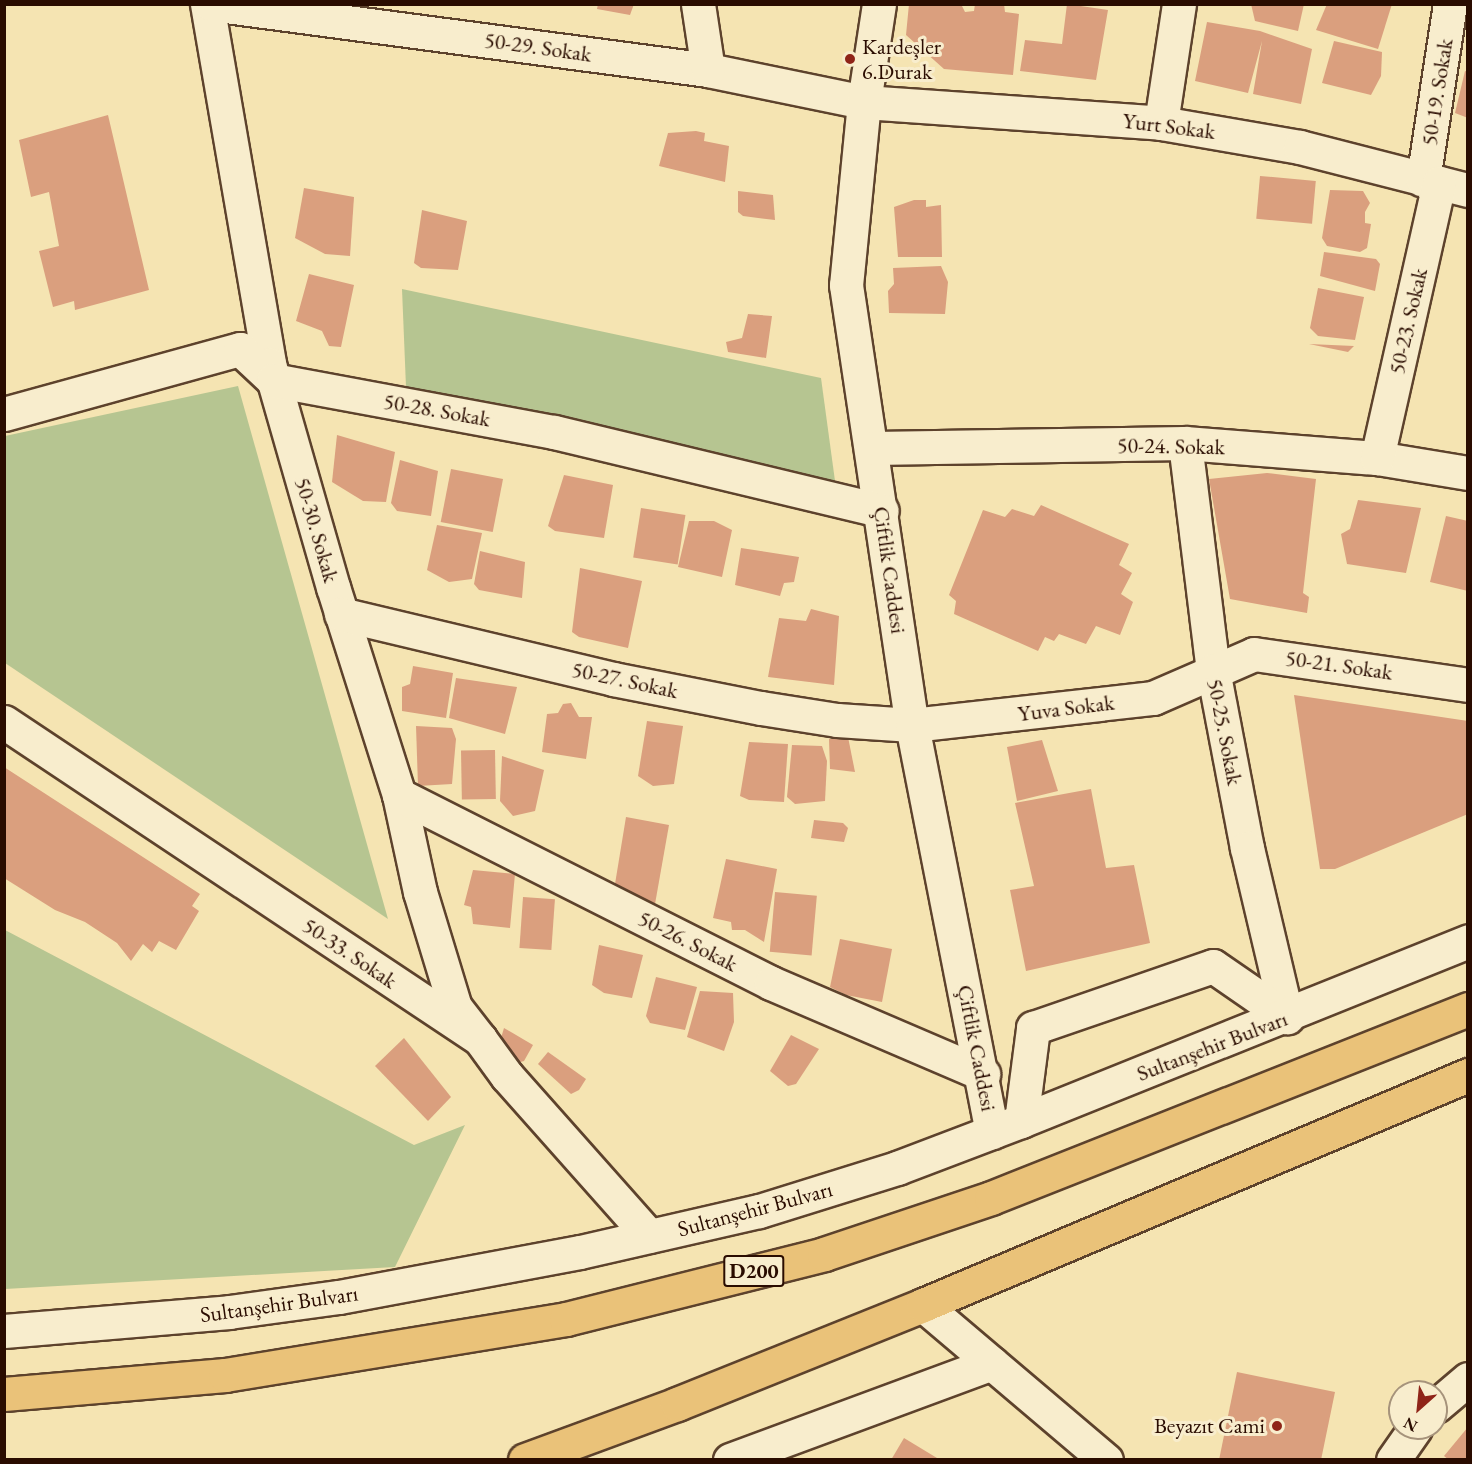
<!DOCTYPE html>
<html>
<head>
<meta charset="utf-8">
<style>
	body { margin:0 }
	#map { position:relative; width:1472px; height:1464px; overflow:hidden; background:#f5e4b2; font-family:"EB Garamond",serif }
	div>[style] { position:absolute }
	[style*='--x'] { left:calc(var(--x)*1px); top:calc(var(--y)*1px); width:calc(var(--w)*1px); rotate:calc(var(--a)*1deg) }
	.green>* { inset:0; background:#b6c591 }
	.building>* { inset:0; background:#da9f7e; transform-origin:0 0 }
	.roads { filter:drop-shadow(2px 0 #5d422c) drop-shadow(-2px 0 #5d422c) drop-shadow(0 2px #5d422c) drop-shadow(0 -2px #5d422c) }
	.minor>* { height:33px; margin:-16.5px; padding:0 16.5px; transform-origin:16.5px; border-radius:16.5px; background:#f8edcd }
	.highway>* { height:33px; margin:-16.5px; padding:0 16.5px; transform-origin:16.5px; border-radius:16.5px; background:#eac279 }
	.dots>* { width:16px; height:16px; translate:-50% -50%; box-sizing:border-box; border:3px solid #f8edcd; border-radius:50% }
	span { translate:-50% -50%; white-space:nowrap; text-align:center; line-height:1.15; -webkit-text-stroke:6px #f8edcd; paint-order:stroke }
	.shield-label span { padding:2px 4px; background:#f8edcd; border:2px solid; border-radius:4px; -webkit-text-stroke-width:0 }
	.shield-label { font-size:21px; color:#2a0c00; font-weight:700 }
	.poi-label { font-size:22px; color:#2a0c00 }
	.left { translate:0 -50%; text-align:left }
	.right { translate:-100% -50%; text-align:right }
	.street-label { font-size:22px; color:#2a0c00 }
	.frame { position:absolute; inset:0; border:6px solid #2a0c00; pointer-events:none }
	.north { position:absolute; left:1388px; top:1380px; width:60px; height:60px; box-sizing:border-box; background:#f8edcd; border:2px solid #a6937b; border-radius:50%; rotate:207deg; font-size:16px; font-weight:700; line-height:24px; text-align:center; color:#2a0c00 }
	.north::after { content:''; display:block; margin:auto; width:21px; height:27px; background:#8f2418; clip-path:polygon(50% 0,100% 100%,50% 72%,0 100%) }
</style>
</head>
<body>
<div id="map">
	<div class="green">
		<i style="clip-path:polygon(402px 289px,821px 378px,835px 481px,406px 387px)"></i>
		<i style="clip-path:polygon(238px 386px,388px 919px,5px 663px,5px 436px)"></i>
		<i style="clip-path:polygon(5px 930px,414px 1145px,465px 1125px,395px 1267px,5px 1289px)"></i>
	</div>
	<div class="building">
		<i style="clip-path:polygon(598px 4px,634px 4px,630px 15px,597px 9px)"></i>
		<i style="clip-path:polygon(909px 4px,961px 4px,965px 12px,974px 11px,975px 4px,1004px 4px,1005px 12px,1019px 14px,1013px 75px,944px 69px,906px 35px)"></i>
		<i style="clip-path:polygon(1067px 4px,1108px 10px,1096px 80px,1020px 71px,1025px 40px,1062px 44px)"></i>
		<i style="clip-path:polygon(1251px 4px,1304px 4px,1298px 31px,1255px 21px)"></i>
		<i style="clip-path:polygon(1327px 4px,1392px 4px,1378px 49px,1316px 30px)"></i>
		<i style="clip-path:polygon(1207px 22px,1260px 31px,1312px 49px,1301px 104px,1253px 94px,1262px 41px,1248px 93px,1195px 81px)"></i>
		<i style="clip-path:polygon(1334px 41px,1382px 52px,1381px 76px,1371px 95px,1322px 83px)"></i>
		<i style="clip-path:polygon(1465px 71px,1468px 72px,1468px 118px,1455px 113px)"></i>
		<i style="clip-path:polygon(108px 115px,149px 290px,75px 310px,74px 301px,53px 307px,39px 251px,59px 246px,49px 192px,31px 197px,19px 140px)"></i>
		<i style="clip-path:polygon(696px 131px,705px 133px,704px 141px,729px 146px,725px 182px,659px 166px,668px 133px)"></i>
		<i style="left:1260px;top:176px;width:56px;height:43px;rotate:5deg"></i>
		<i style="clip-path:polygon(304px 188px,354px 197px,350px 256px,325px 254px,295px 238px)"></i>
		<i style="clip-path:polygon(1330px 190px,1363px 191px,1370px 203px,1365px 212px,1365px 223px,1371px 224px,1367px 248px,1360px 252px,1327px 246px,1322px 238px)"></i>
		<i style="clip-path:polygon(738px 191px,773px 195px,775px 220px,743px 216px,738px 212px)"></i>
		<i style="clip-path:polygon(914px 200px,926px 200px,926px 207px,941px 205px,942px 257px,898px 257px,894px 207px)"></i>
		<i style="clip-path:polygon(422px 210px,467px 221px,458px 270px,421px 268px,414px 263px)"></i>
		<i style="clip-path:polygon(1324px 252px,1376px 259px,1380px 264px,1375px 291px,1320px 276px)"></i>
		<i style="clip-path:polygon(941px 266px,948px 282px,945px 314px,889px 313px,888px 291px,894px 284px,893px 268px)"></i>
		<i style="clip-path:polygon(309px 274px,354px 285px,341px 347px,329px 346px,322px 331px,296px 321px)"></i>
		<i style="clip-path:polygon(1318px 288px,1364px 297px,1355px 340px,1318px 336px,1310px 328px)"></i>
		<i style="clip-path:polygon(748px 314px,772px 316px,766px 358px,728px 352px,726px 342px,742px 338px)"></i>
		<i style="clip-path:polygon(1309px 344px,1354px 346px,1348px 352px)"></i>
		<i style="clip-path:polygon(337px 435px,395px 452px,386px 502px,363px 501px,332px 482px)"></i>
		<i style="clip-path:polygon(400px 460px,438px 471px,431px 516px,397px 511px,391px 503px)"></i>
		<i style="left:451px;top:469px;width:53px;height:54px;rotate:11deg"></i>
		<i style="clip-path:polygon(1267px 473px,1316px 479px,1303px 593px,1309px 597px,1307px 613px,1230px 599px,1209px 479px)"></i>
		<i style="clip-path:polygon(564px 475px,613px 485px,604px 538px,555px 531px,548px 526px)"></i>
		<i style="clip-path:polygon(1358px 500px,1421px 508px,1406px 573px,1347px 564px,1341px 534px,1350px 529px)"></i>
		<i style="clip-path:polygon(1041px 505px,1129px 544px,1119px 565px,1132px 573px,1121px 594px,1133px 602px,1120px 635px,1096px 626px,1086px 644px,1059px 634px,1054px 641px,1045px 637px,1038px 651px,954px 614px,956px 601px,949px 595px,983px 510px,1005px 517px,1012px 509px,1034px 516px)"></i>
		<i style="left:641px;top:508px;width:45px;height:50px;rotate:9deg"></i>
		<i style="clip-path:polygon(1446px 516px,1468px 521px,1468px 591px,1430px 582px)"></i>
		<i style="clip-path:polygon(689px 521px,714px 521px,732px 530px,722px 577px,678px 567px)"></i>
		<i style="clip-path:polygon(437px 525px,482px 533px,472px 579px,449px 582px,427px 570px)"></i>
		<i style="clip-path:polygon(741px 548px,799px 557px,794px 582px,784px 583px,780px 596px,735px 585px)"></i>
		<i style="clip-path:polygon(480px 551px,525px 562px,522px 598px,479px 590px,474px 584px)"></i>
		<i style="clip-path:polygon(580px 568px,642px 581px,628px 648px,579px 637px,572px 632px)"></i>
		<i style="clip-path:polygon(811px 609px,839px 616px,834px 685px,768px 677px,779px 618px,806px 621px)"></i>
		<i style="clip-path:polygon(413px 666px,453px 673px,446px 718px,402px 711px,402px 687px,410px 684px)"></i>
		<i style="clip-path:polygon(456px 678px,517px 687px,505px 734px,449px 718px)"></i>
		<i style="clip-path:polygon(1294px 695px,1468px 721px,1468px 814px,1335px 869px,1320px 869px)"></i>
		<i style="clip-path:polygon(571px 703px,579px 717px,592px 717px,586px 759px,542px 752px,547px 714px,558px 713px,563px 704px)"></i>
		<i style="clip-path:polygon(647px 721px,683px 726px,674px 784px,653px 786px,638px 776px)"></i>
		<i style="clip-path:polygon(416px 726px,452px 728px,456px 739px,452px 784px,418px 786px)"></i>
		<i style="clip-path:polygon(848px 737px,855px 772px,830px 769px,829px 739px)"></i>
		<i style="clip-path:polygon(1042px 740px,1058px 791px,1017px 801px,1007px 747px)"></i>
		<i style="clip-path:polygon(749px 742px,788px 744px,784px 802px,749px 800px,740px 796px)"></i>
		<i style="clip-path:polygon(792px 745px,822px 746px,827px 761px,825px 801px,795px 804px,787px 797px)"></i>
		<i style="left:495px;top:750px;width:49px;height:34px;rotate:89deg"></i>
		<i style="clip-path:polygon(502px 756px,544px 770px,535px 811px,513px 816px,500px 801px)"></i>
		<i style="clip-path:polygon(4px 767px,200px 894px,192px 906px,199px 911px,176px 950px,159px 941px,152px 952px,143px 944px,131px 961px,117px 943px,85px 922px,55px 910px,4px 878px)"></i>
		<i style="clip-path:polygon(1091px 789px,1106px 868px,1134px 865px,1150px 943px,1026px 971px,1010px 890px,1034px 886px,1015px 803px)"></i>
		<i style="clip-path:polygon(626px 817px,669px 825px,655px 904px,615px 884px)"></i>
		<i style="clip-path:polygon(814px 820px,843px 823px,848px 828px,844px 842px,811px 838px)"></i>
		<i style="clip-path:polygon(726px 859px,777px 869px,764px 942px,745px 930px,732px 930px,731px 922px,713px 918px)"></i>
		<i style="clip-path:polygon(473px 870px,515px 874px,510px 928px,473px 924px,471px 907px,464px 905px)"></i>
		<i style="left:775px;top:892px;width:42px;height:60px;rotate:5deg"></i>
		<i style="left:523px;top:897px;width:32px;height:51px;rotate:4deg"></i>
		<i style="clip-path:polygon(840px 939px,892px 949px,882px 1002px,846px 995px,830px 987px)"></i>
		<i style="clip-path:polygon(599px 945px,643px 955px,632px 998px,604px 993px,592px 985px)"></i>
		<i style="clip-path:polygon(656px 977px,697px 987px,685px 1030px,650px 1023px,646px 1016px)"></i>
		<i style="clip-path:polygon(700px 991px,733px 993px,734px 1022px,724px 1051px,687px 1037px)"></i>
		<i style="clip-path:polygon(504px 1028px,533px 1045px,524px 1061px,517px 1063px,498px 1048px)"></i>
		<i style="clip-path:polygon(791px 1035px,819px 1049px,796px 1084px,788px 1086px,770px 1071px)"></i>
		<i style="clip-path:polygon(404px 1038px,451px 1097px,428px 1121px,375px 1066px)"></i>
		<i style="clip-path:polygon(548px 1052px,586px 1079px,579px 1090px,571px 1094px,538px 1064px)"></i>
		<i style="clip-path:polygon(1237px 1372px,1335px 1392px,1321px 1460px,1219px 1460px)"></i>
		<i style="clip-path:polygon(1468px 1427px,1468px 1460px,1449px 1460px,1444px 1456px)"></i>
		<i style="clip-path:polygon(904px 1438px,937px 1458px,891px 1460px)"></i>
	</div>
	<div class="roads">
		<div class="minor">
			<i style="--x:207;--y:4;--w:365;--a:80.2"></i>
			<i style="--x:269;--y:364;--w:232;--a:74"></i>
			<i style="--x:333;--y:587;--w:218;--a:72.4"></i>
			<i style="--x:399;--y:795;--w:99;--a:77.8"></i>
			<i style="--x:420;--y:892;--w:120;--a:73.1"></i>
			<i style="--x:455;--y:1007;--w:41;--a:52"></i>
			<i style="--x:211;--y:4;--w:501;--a:7.56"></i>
			<i style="--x:708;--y:70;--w:159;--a:11.6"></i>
			<i style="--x:864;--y:102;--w:298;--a:4"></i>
			<i style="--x:1161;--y:123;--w:141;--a:9.8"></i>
			<i style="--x:1300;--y:147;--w:173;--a:14.4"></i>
			<i style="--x:698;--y:4;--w:67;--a:81.4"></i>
			<i style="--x:879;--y:4;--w:99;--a:98.7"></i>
			<i style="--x:864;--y:102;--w:184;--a:95.6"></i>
			<i style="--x:846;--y:285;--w:445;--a:81.5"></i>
			<i style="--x:912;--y:725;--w:415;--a:78.9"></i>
			<i style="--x:1161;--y:123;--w:120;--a:-81.4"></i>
			<i style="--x:1423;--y:180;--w:178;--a:-81.3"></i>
			<i style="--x:4;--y:414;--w:245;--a:-15.4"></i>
			<i style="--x:240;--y:349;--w:45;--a:43.2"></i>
			<i style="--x:273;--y:380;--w:286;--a:10.5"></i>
			<i style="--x:554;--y:432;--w:337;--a:13.5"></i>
			<i style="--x:1185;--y:443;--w:229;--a:83"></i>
			<i style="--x:1213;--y:670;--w:181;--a:79.2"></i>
			<i style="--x:1247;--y:848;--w:174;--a:76.7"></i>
			<i style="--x:873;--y:448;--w:312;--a:-0.9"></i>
			<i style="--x:1185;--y:443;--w:193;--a:4.5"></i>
			<i style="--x:1377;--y:458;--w:92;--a:9.4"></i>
			<i style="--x:1377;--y:458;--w:282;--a:-77.3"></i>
			<i style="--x:341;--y:614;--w:280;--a:13.4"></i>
			<i style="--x:613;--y:679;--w:151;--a:11.1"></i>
			<i style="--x:761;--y:708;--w:77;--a:9"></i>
			<i style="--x:837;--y:720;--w:75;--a:3.8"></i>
			<i style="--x:912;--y:725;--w:243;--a:-6.4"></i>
			<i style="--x:1153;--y:698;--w:110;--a:-23.5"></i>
			<i style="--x:1254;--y:654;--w:216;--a:8.2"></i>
			<i style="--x:4;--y:722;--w:572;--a:33.66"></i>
			<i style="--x:480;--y:1039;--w:46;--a:53.9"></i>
			<i style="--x:507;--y:1076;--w:214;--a:48.4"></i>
			<i style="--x:399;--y:795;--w:417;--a:26.8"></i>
			<i style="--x:771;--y:983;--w:231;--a:23.2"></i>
			<i style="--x:1021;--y:1121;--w:94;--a:-82.6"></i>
			<i style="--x:1033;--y:1028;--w:190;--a:-19"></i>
			<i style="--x:1213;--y:966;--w:90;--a:34.6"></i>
			<i style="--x:923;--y:1305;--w:240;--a:40.3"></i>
			<i style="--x:4;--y:1331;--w:226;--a:-4.8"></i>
			<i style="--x:229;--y:1312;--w:111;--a:-7.8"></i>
			<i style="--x:339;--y:1297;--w:245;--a:-10.6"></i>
			<i style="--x:580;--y:1252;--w:184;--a:-12.9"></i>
			<i style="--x:759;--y:1211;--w:145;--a:-17.3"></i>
			<i style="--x:897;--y:1168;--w:133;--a:-20.8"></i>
			<i style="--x:1021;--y:1121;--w:482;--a:-21.9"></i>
			<i style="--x:1436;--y:1406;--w:42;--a:-40.2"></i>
			<i style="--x:730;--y:1460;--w:279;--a:-20.3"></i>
			<i style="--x:1393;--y:1460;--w:39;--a:-55"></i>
		</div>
		<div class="highway">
			<i style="--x:4;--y:1394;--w:222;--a:-4.9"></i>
			<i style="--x:225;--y:1375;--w:346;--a:-9.3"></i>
			<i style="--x:566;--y:1319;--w:266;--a:-14.1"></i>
			<i style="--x:824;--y:1254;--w:176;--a:-18.5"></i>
			<i style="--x:991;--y:1198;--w:513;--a:-21.61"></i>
			<i style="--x:525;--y:1460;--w:162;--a:-20.2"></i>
			<i style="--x:677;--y:1404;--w:265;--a:-21.9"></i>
			<i style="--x:923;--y:1305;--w:592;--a:-22.88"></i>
		</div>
	</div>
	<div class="dots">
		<i style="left:850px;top:59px;background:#8f2418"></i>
		<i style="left:1277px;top:1426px;background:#8f2418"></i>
	</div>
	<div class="shield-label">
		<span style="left:754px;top:1271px">D200</span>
	</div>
	<div class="poi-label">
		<span class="left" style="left:862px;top:59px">Kardeşler<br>6.Durak</span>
		<span class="right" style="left:1265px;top:1426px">Beyazıt Cami</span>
	</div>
	<div class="street-label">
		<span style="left:538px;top:47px;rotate:8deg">50-29. Sokak</span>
		<span style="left:1437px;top:92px;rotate:-81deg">50-19. Sokak</span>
		<span style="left:1169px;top:126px;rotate:7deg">Yurt Sokak</span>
		<span style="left:1408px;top:321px;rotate:-77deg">50-23. Sokak</span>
		<span style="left:437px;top:410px;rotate:10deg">50-28. Sokak</span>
		<span style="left:1171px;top:446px;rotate:1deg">50-24. Sokak</span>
		<span style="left:317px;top:530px;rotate:74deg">50-30. Sokak</span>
		<span style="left:890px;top:570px;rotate:82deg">Çiftlik Caddesi</span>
		<span style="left:1339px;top:665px;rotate:8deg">50-21. Sokak</span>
		<span style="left:625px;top:680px;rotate:12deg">50-27. Sokak</span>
		<span style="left:1066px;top:708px;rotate:-7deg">Yuva Sokak</span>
		<span style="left:1225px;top:732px;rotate:79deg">50-25. Sokak</span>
		<span style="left:688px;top:941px;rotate:27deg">50-26. Sokak</span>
		<span style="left:350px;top:953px;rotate:34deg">50-33. Sokak</span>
		<span style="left:1212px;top:1046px;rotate:-21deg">Sultanşehir Bulvarı</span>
		<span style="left:977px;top:1048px;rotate:79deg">Çiftlik Caddesi</span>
		<span style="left:755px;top:1209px;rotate:-15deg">Sultanşehir Bulvarı</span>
		<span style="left:279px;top:1304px;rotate:-8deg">Sultanşehir Bulvarı</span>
	</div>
	<div class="frame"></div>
	<div class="north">N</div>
</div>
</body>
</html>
